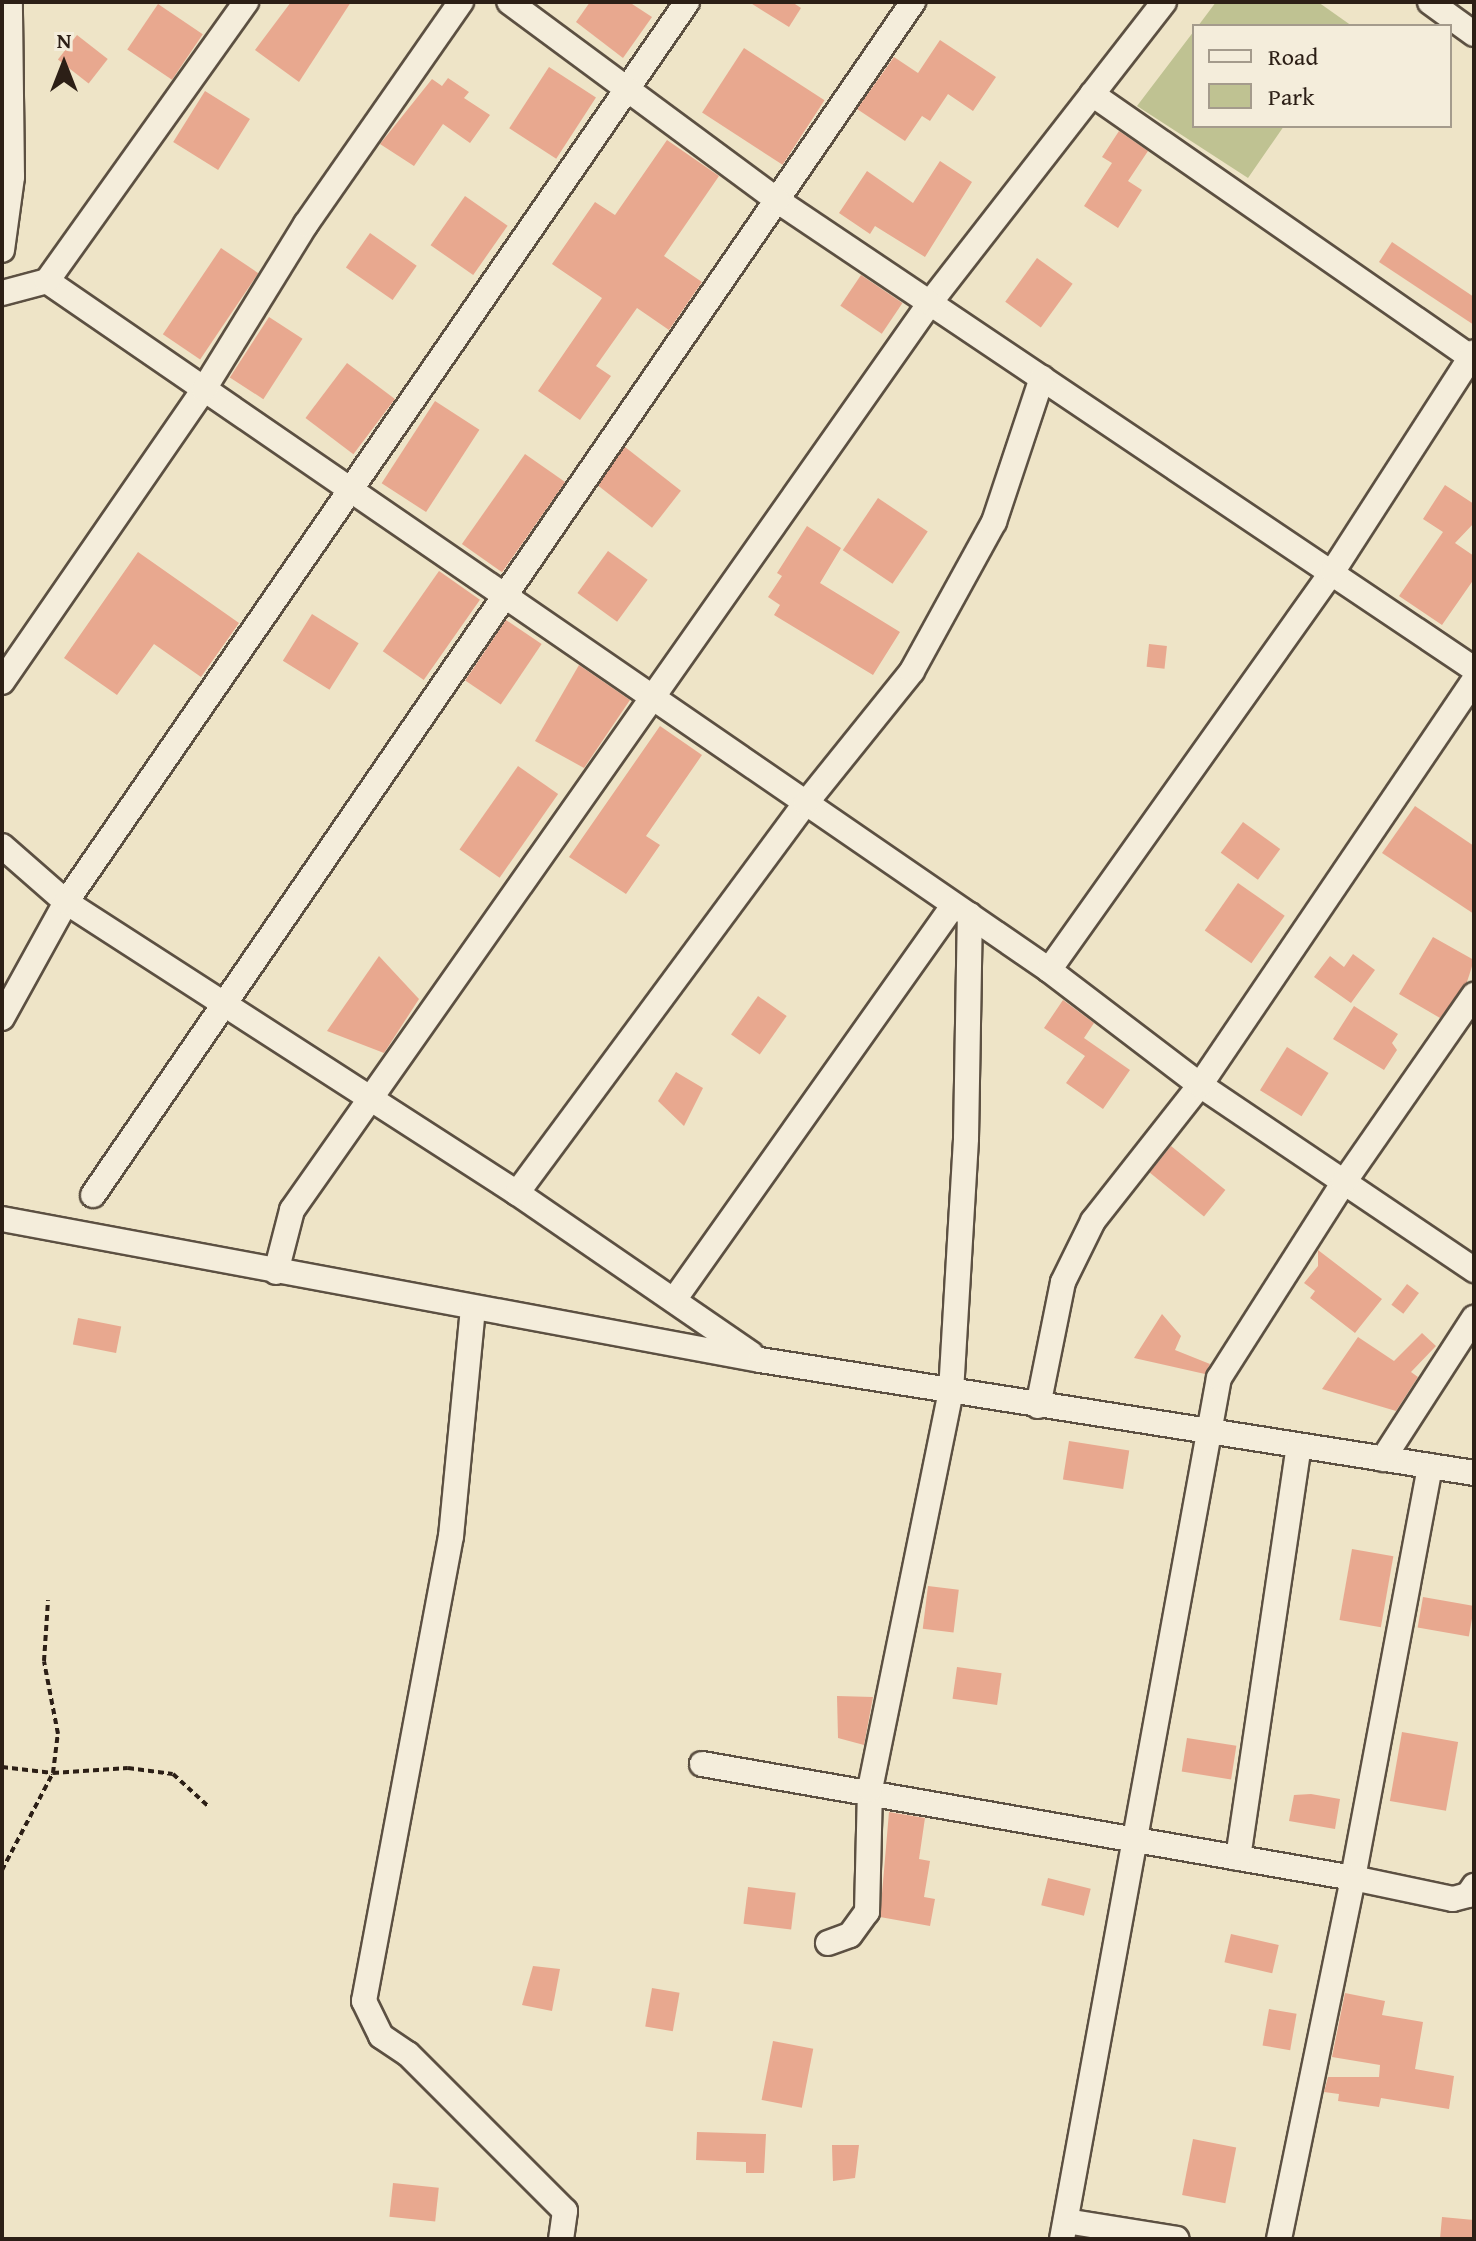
<!DOCTYPE html>
<html>
<head>
<meta charset="utf-8">
<style>
	body { margin:0 }
	#map { position:relative; width:1476px; height:2241px; overflow:hidden; background:#eee4c7; font-family:"Gentium Book Plus",serif }
	div>[style] { position:absolute }
	[style*='--x'] { left:calc(var(--x)*1px); top:calc(var(--y)*1px); width:calc(var(--w)*1px); rotate:calc(var(--a)*1deg) }
	.green>* { inset:0; background:#bfc292 }
	.building>* { inset:0; background:#e8a88f; transform-origin:0 0 }
	.path>* { height:4px; margin-top:-2px; transform-origin:0; background:repeating-linear-gradient(90deg,#2c1f16 0 6px,transparent 0 10px) }
	.roads { filter:drop-shadow(2px 0 #5c5042) drop-shadow(-2px 0 #5c5042) drop-shadow(0 2px #5c5042) drop-shadow(0 -2px #5c5042) }
	.minor>* { height:24px; margin:-12px; padding:0 12px; transform-origin:12px; border-radius:12px; background:#f4eddb }
	span { translate:-50% -50%; white-space:nowrap; text-align:center; line-height:1.15; -webkit-text-stroke:7px #f4eddb; paint-order:stroke }
	.frame { position:absolute; inset:0; border:4px solid #2c1f16; pointer-events:none }
	.legend { position:absolute; left:1192px; top:24px; width:260px; height:104px; box-sizing:border-box; background:#f4eddb; border:2px solid #a49b8c; margin:0; padding:10px 14px; list-style:none; font-size:24px; color:#2c1f16 }
	.legend li { display:flex; align-items:center; gap:16px; height:40px }
	.legend b { width:40px; border:2px solid #a49b8c }
	.north { position:absolute; left:24px; top:24px; width:80px; height:80px; -webkit-text-stroke:6px #f4eddb; paint-order:stroke; rotate:0deg; font-size:22px; font-weight:700; line-height:32px; text-align:center; color:#2c1f16 }
	.north::after { content:''; display:block; margin:auto; width:28px; height:36px; background:#2c1f16; clip-path:polygon(50% 0,100% 100%,50% 72%,0 100%) }
</style>
</head>
<body>
<div id="map">
	<div class="green">
		<i style="clip-path:polygon(1216px 2px,1318px 2px,1352px 26px,1198px 26px)"></i>
		<i style="clip-path:polygon(1194px 31px,1194px 126px,1284px 126px,1248px 178px,1137px 106px)"></i>
	</div>
	<div class="building">
		<i style="clip-path:polygon(291px 2px,351px 2px,299px 82px,255px 50px)"></i>
		<i style="clip-path:polygon(590px 2px,629px 2px,652px 17px,623px 58px,576px 22px)"></i>
		<i style="clip-path:polygon(749px 2px,792px 2px,801px 8px,789px 27px)"></i>
		<i style="left:158px;top:4px;width:54px;height:55px;rotate:34deg"></i>
		<i style="left:77px;top:35px;width:39px;height:31px;rotate:38deg"></i>
		<i style="clip-path:polygon(940px 40px,996px 77px,973px 111px,948px 94px,930px 121px,922px 116px,905px 141px,857px 109px,894px 57px,918px 73px)"></i>
		<i style="left:744px;top:48px;width:96px;height:77px;rotate:33deg"></i>
		<i style="left:549px;top:67px;width:56px;height:73px;rotate:33deg"></i>
		<i style="clip-path:polygon(448px 78px,469px 92px,464px 98px,490px 115px,470px 143px,443px 124px,414px 166px,380px 144px,432px 79px,442px 86px)"></i>
		<i style="left:205px;top:91px;width:53px;height:60px;rotate:32deg"></i>
		<i style="clip-path:polygon(1119px 131px,1148px 151px,1128px 181px,1142px 190px,1118px 228px,1084px 206px,1112px 163px,1102px 157px)"></i>
		<i style="clip-path:polygon(667px 140px,719px 176px,664px 256px,702px 282px,669px 330px,637px 308px,596px 366px,611px 376px,580px 420px,538px 391px,602px 298px,552px 264px,595px 202px,615px 215px)"></i>
		<i style="clip-path:polygon(940px 161px,972px 182px,925px 257px,875px 226px,870px 234px,839px 213px,867px 171px,913px 203px)"></i>
		<i style="left:465px;top:196px;width:52px;height:60px;rotate:35deg"></i>
		<i style="left:370px;top:233px;width:57px;height:42px;rotate:35deg"></i>
		<i style="clip-path:polygon(1392px 242px,1474px 297px,1474px 325px,1379px 262px)"></i>
		<i style="left:221px;top:248px;width:45px;height:104px;rotate:34deg"></i>
		<i style="left:1037px;top:258px;width:44px;height:54px;rotate:36deg"></i>
		<i style="left:861px;top:275px;width:50px;height:37px;rotate:34deg"></i>
		<i style="left:269px;top:317px;width:40px;height:72px;rotate:33deg"></i>
		<i style="left:347px;top:363px;width:60px;height:69px;rotate:37deg"></i>
		<i style="left:435px;top:401px;width:53px;height:98px;rotate:33deg"></i>
		<i style="left:625px;top:447px;width:71px;height:47px;rotate:38deg"></i>
		<i style="left:525px;top:454px;width:49px;height:110px;rotate:35deg"></i>
		<i style="clip-path:polygon(1445px 485px,1474px 504px,1474px 523px,1455px 543px,1474px 556px,1474px 579px,1442px 625px,1399px 596px,1443px 532px,1423px 519px)"></i>
		<i style="left:878px;top:498px;width:60px;height:63px;rotate:34deg"></i>
		<i style="clip-path:polygon(807px 526px,841px 548px,820px 583px,900px 632px,873px 675px,774px 615px,780px 605px,768px 597px,782px 576px,777px 573px)"></i>
		<i style="left:608px;top:551px;width:49px;height:52px;rotate:36deg"></i>
		<i style="clip-path:polygon(138px 552px,239px 623px,201px 677px,154px 644px,117px 695px,64px 658px)"></i>
		<i style="left:439px;top:571px;width:50px;height:98px;rotate:35deg"></i>
		<i style="left:312px;top:614px;width:55px;height:55px;rotate:32deg"></i>
		<i style="left:506px;top:620px;width:43px;height:73px;rotate:34deg"></i>
		<i style="left:1149px;top:644px;width:18px;height:23px;rotate:6deg"></i>
		<i style="clip-path:polygon(579px 665px,630px 700px,584px 768px,535px 741px)"></i>
		<i style="clip-path:polygon(660px 726px,702px 755px,646px 836px,660px 845px,626px 894px,569px 857px)"></i>
		<i style="left:518px;top:766px;width:49px;height:102px;rotate:35deg"></i>
		<i style="clip-path:polygon(1415px 806px,1474px 846px,1474px 914px,1382px 853px)"></i>
		<i style="left:1243px;top:822px;width:46px;height:38px;rotate:36deg"></i>
		<i style="left:1238px;top:883px;width:57px;height:58px;rotate:35deg"></i>
		<i style="clip-path:polygon(1433px 937px,1474px 960px,1467px 982px,1440px 1018px,1399px 994px)"></i>
		<i style="clip-path:polygon(1353px 954px,1375px 970px,1351px 1003px,1314px 977px,1330px 956px,1344px 967px)"></i>
		<i style="clip-path:polygon(379px 956px,419px 999px,384px 1053px,327px 1031px)"></i>
		<i style="left:758px;top:996px;width:35px;height:47px;rotate:35deg"></i>
		<i style="clip-path:polygon(1063px 1000px,1094px 1023px,1084px 1038px,1130px 1070px,1103px 1109px,1066px 1083px,1085px 1056px,1044px 1028px)"></i>
		<i style="clip-path:polygon(1354px 1006px,1398px 1034px,1392px 1043px,1397px 1050px,1384px 1070px,1333px 1039px)"></i>
		<i style="left:1287px;top:1047px;width:49px;height:51px;rotate:32deg"></i>
		<i style="clip-path:polygon(676px 1072px,703px 1088px,684px 1126px,658px 1101px)"></i>
		<i style="left:1171px;top:1146px;width:70px;height:34px;rotate:39deg"></i>
		<i style="clip-path:polygon(1318px 1250px,1382px 1299px,1355px 1333px,1310px 1298px,1315px 1291px,1304px 1283px,1318px 1266px)"></i>
		<i style="left:1407px;top:1284px;width:15px;height:26px;rotate:37deg"></i>
		<i style="clip-path:polygon(1162px 1314px,1181px 1336px,1175px 1350px,1210px 1364px,1205px 1374px,1134px 1358px)"></i>
		<i style="left:78px;top:1318px;width:44px;height:27px;rotate:11deg"></i>
		<i style="clip-path:polygon(1422px 1333px,1436px 1346px,1411px 1372px,1418px 1377px,1396px 1411px,1322px 1389px,1358px 1337px,1394px 1361px)"></i>
		<i style="left:1069px;top:1441px;width:61px;height:39px;rotate:9deg"></i>
		<i style="left:1352px;top:1549px;width:42px;height:72px;rotate:10deg"></i>
		<i style="left:928px;top:1586px;width:31px;height:43px;rotate:7deg"></i>
		<i style="left:1423px;top:1597px;width:52px;height:31px;rotate:10deg"></i>
		<i style="left:957px;top:1667px;width:45px;height:32px;rotate:8deg"></i>
		<i style="clip-path:polygon(837px 1696px,873px 1697px,864px 1745px,838px 1738px)"></i>
		<i style="left:1402px;top:1732px;width:57px;height:70px;rotate:10deg"></i>
		<i style="left:1187px;top:1738px;width:50px;height:34px;rotate:9deg"></i>
		<i style="clip-path:polygon(1311px 1794px,1340px 1799px,1335px 1829px,1289px 1821px,1294px 1795px)"></i>
		<i style="clip-path:polygon(889px 1812px,925px 1818px,919px 1859px,930px 1861px,924px 1897px,935px 1899px,930px 1926px,880px 1917px)"></i>
		<i style="left:1048px;top:1878px;width:44px;height:28px;rotate:14deg"></i>
		<i style="left:748px;top:1887px;width:48px;height:37px;rotate:7deg"></i>
		<i style="left:1231px;top:1934px;width:49px;height:29px;rotate:13deg"></i>
		<i style="clip-path:polygon(533px 1966px,560px 1969px,552px 2011px,522px 2005px)"></i>
		<i style="left:652px;top:1988px;width:28px;height:39px;rotate:10deg"></i>
		<i style="clip-path:polygon(1345px 1993px,1385px 2001px,1382px 2015px,1423px 2022px,1415px 2069px,1454px 2076px,1449px 2109px,1381px 2098px,1379px 2107px,1338px 2101px,1339px 2094px,1324px 2092px,1328px 2077px,1379px 2077px,1380px 2065px,1332px 2057px)"></i>
		<i style="left:1269px;top:2009px;width:28px;height:37px;rotate:10deg"></i>
		<i style="left:773px;top:2041px;width:41px;height:60px;rotate:11deg"></i>
		<i style="clip-path:polygon(697px 2132px,766px 2134px,764px 2173px,746px 2173px,746px 2162px,696px 2160px)"></i>
		<i style="left:1193px;top:2139px;width:44px;height:57px;rotate:11deg"></i>
		<i style="clip-path:polygon(832px 2145px,859px 2145px,855px 2178px,833px 2181px)"></i>
		<i style="left:393px;top:2183px;width:46px;height:34px;rotate:6deg"></i>
		<i style="clip-path:polygon(1442px 2217px,1474px 2220px,1474px 2239px,1440px 2239px)"></i>
	</div>
	<div class="path">
		<i style="--x:2;--y:1767;--w:51;--a:6.7"></i>
		<i style="--x:53;--y:1773;--w:75;--a:-3.8"></i>
		<i style="--x:128;--y:1768;--w:45;--a:7.6"></i>
		<i style="--x:173;--y:1774;--w:47;--a:42.4"></i>
		<i style="--x:2;--y:1870;--w:110;--a:-62.3"></i>
		<i style="--x:53;--y:1773;--w:39;--a:-83"></i>
		<i style="--x:58;--y:1734;--w:74;--a:-100.9"></i>
		<i style="--x:44;--y:1661;--w:61;--a:-86.2"></i>
	</div>
	<div class="roads">
		<div class="minor">
			<i style="--x:1164;--y:2;--w:381;--a:127.9"></i>
			<i style="--x:930;--y:303;--w:656;--a:33.93"></i>
			<i style="--x:1430;--y:2;--w:54;--a:36"></i>
			<i style="--x:1092;--y:94;--w:460;--a:34.8"></i>
			<i style="--x:2;--y:250;--w:74;--a:-82.2"></i>
			<i style="--x:12;--y:177;--w:175;--a:-90.7"></i>
			<i style="--x:47;--y:281;--w:1216;--a:34.51"></i>
			<i style="--x:1049;--y:970;--w:190;--a:37.3"></i>
			<i style="--x:1200;--y:1085;--w:331;--a:34"></i>
			<i style="--x:2;--y:293;--w:47;--a:-14.9"></i>
			<i style="--x:47;--y:281;--w:343;--a:-54.5"></i>
			<i style="--x:2;--y:682;--w:356;--a:-55.4"></i>
			<i style="--x:204;--y:389;--w:194;--a:-58.3"></i>
			<i style="--x:306;--y:224;--w:271;--a:-55.1"></i>
			<i style="--x:2;--y:846;--w:85;--a:41.2"></i>
			<i style="--x:66;--y:902;--w:537;--a:32.83"></i>
			<i style="--x:517;--y:1193;--w:284;--a:34.5"></i>
			<i style="--x:1049;--y:970;--w:490;--a:-54.6"></i>
			<i style="--x:1333;--y:571;--w:260;--a:-57.2"></i>
			<i style="--x:2;--y:1018;--w:132;--a:-61.1"></i>
			<i style="--x:66;--y:902;--w:1093;--a:-55.39"></i>
			<i style="--x:517;--y:1193;--w:485;--a:-53.5"></i>
			<i style="--x:806;--y:803;--w:169;--a:-51.2"></i>
			<i style="--x:912;--y:671;--w:170;--a:-61.2"></i>
			<i style="--x:994;--y:522;--w:152;--a:-71.6"></i>
			<i style="--x:93;--y:1195;--w:1448;--a:-55.5"></i>
			<i style="--x:2;--y:1219;--w:771;--a:10.54"></i>
			<i style="--x:760;--y:1360;--w:723;--a:8.99"></i>
			<i style="--x:276;--y:1272;--w:64;--a:-75.5"></i>
			<i style="--x:292;--y:1210;--w:1109;--a:-54.88"></i>
			<i style="--x:930;--y:303;--w:184;--a:-146.1"></i>
			<i style="--x:777;--y:200;--w:333;--a:-143.5"></i>
			<i style="--x:674;--y:1300;--w:484;--a:-54.7"></i>
			<i style="--x:473;--y:1308;--w:229;--a:95.5"></i>
			<i style="--x:451;--y:1536;--w:473;--a:100.6"></i>
			<i style="--x:364;--y:2001;--w:39;--a:64"></i>
			<i style="--x:381;--y:2036;--w:32;--a:34"></i>
			<i style="--x:408;--y:2054;--w:222;--a:45"></i>
			<i style="--x:565;--y:2211;--w:28;--a:98"></i>
			<i style="--x:1038;--y:1406;--w:126;--a:-78.6"></i>
			<i style="--x:1063;--y:1282;--w:68;--a:-63.8"></i>
			<i style="--x:1093;--y:1221;--w:173;--a:-51.8"></i>
			<i style="--x:1200;--y:1085;--w:488;--a:-55.9"></i>
			<i style="--x:1383;--y:1459;--w:168;--a:-57.2"></i>
			<i style="--x:702;--y:1764;--w:661;--a:9.93"></i>
			<i style="--x:1353;--y:1878;--w:419;--a:-79.4"></i>
			<i style="--x:1238;--y:1858;--w:416;--a:-81.6"></i>
			<i style="--x:828;--y:1943;--w:23;--a:-20"></i>
			<i style="--x:850;--y:1935;--w:29;--a:-54"></i>
			<i style="--x:867;--y:1912;--w:123;--a:-88.6"></i>
			<i style="--x:870;--y:1789;--w:405;--a:-78.5"></i>
			<i style="--x:951;--y:1392;--w:254;--a:-86.6"></i>
			<i style="--x:966;--y:1138;--w:223;--a:-89"></i>
			<i style="--x:1066;--y:2221;--w:112;--a:9.2"></i>
			<i style="--x:1062;--y:2239;--w:875;--a:-79.67"></i>
			<i style="--x:1219;--y:1378;--w:232;--a:-57.5"></i>
			<i style="--x:1344;--y:1182;--w:228;--a:-55.2"></i>
			<i style="--x:1279;--y:2239;--w:369;--a:-78.4"></i>
			<i style="--x:1353;--y:1878;--w:102;--a:11.9"></i>
			<i style="--x:1453;--y:1899;--w:16;--a:-15"></i>
			<i style="--x:1468;--y:1895;--w:11;--a:-56"></i>
		</div>
	</div>
	<div class="frame"></div>
	<ul class="legend">
	<li><b style="height:10px;background:#f4eddb"></b>Road</li>
	<li><b style="height:22px;background:#bfc292"></b>Park</li>
	</ul>
	<div class="north">N</div>
</div>
</body>
</html>
